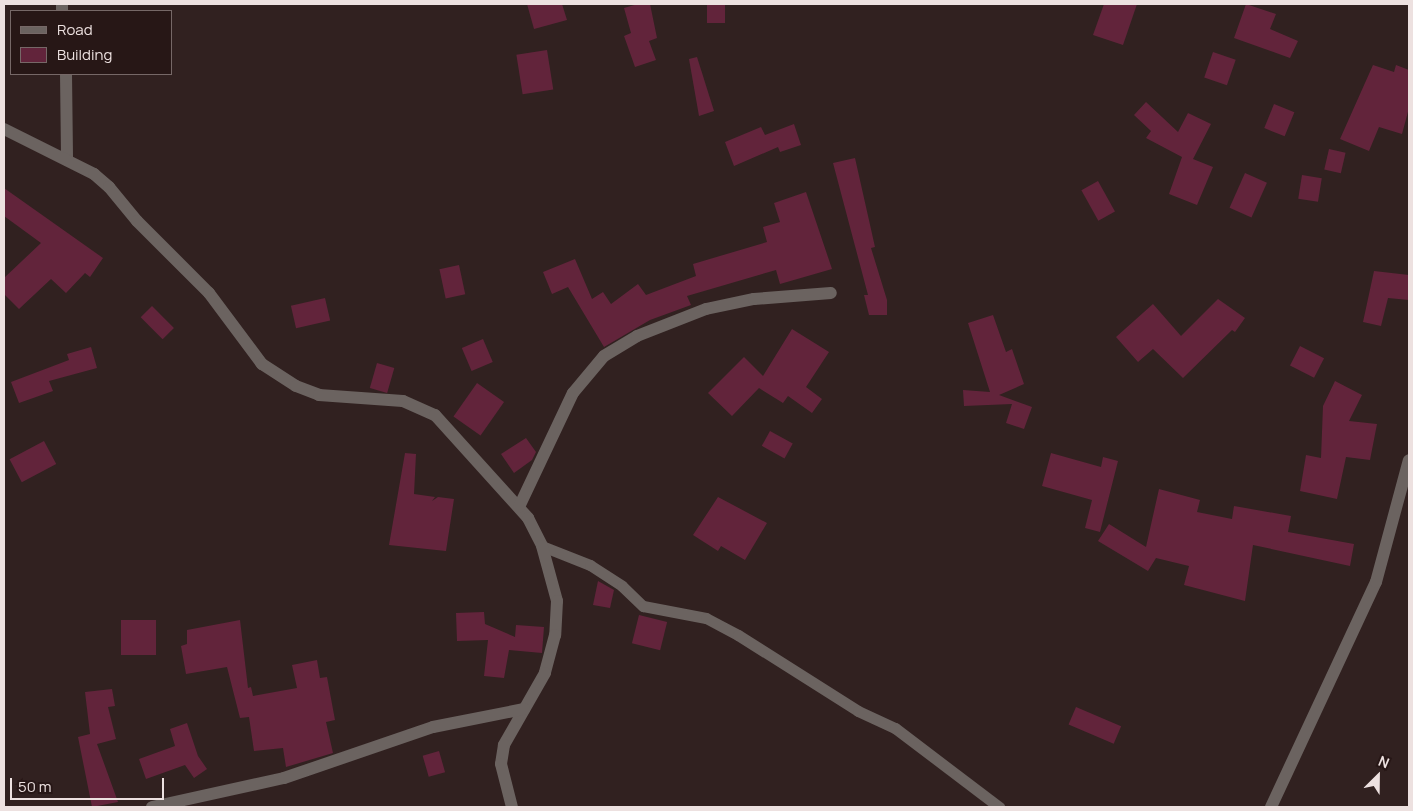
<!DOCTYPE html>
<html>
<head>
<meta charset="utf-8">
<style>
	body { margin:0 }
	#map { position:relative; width:1413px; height:811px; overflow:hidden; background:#312120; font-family:Manrope,sans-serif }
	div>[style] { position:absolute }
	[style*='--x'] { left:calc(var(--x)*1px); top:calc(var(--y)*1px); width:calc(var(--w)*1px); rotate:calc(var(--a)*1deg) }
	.building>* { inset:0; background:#62243b; transform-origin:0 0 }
	.service>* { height:11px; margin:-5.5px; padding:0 5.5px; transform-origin:5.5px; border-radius:5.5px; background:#6b6360 }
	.minor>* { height:12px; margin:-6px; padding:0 6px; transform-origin:6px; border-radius:6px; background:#6b6360 }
	.tertiary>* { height:12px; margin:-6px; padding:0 6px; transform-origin:6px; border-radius:6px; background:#6b6360 }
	span { translate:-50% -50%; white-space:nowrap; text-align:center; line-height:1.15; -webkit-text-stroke:4.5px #271716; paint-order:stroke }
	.frame { position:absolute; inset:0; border:5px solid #ede1e0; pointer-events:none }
	.legend { position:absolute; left:10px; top:10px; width:162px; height:65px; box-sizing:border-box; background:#271716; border:1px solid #766867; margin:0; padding:6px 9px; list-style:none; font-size:15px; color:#ede1e0 }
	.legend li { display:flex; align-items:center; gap:10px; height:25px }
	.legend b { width:25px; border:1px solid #766867 }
	.north { position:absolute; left:1353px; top:751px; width:50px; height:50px; -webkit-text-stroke:4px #271716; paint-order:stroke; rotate:23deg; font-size:14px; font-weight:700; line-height:20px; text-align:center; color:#ede1e0 }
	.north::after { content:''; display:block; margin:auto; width:18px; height:22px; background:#ede1e0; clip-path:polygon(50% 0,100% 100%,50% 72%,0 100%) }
	.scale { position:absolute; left:10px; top:778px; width:154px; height:22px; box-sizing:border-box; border:2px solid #ede1e0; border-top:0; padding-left:6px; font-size:15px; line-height:18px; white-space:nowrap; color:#ede1e0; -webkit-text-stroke:4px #271716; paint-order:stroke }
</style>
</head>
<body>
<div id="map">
	<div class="building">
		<i style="clip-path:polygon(527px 4px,562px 4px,567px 20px,534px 29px)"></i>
		<i style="clip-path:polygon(638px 4px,650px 4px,657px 38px,649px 41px,656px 60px,635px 67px,624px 36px,631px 33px,624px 8px)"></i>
		<i style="left:707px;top:4px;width:18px;height:19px"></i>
		<i style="clip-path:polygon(1104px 4px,1137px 4px,1123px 45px,1093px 35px)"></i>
		<i style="clip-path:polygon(1246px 4px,1276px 14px,1270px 29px,1298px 41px,1290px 58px,1234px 38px)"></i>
		<i style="left:547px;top:50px;width:40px;height:31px;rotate:81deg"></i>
		<i style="left:1213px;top:52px;width:24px;height:27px;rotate:19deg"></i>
		<i style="clip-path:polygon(697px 57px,714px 111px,699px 116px,689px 59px)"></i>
		<i style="clip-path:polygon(1373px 65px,1394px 72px,1396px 65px,1409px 70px,1409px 108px,1402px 134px,1379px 127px,1369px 151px,1340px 139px)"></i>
		<i style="clip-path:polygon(1146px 102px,1178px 132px,1188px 113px,1211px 124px,1193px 159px,1213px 167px,1197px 205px,1169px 194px,1182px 157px,1146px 138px,1151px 131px,1134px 115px)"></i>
		<i style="left:1274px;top:104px;width:22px;height:26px;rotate:22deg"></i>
		<i style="clip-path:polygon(794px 124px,801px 145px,780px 152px,778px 147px,734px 166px,725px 142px,761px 127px,765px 135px)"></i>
		<i style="left:1329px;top:149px;width:17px;height:21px;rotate:13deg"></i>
		<i style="clip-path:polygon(855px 158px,875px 247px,871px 248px,887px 300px,887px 315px,869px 315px,864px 295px,868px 295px,833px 163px)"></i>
		<i style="left:1245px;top:173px;width:24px;height:38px;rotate:24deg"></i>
		<i style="left:1302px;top:175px;width:20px;height:24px;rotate:9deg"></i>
		<i style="left:1098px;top:181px;width:35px;height:19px;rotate:61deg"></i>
		<i style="clip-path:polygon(4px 188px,103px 258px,90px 277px,85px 273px,66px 293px,51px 279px,19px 309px,4px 294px,4px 278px,41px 243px,4px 216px)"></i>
		<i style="clip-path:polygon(806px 192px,832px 269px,780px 284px,776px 270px,687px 296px,691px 305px,650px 320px,604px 347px,568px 287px,552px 294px,543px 272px,575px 259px,592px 299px,603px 292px,611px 304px,638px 284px,646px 295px,696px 276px,693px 264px,767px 242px,763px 227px,780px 222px,774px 203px)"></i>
		<i style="left:459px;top:265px;width:30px;height:20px;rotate:78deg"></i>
		<i style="clip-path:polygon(1374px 271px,1409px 275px,1409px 300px,1388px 298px,1381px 326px,1363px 322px)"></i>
		<i style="left:325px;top:298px;width:23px;height:35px;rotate:77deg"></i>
		<i style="clip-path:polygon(1218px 299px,1245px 318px,1235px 332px,1232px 330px,1183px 378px,1153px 349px,1138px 362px,1116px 337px,1153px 304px,1181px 336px)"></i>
		<i style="left:152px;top:306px;width:31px;height:16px;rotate:45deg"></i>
		<i style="clip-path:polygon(993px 315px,1006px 352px,1012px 349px,1024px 384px,999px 395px,1032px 407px,1024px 429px,1006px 423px,1012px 404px,964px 406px,963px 390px,990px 392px,968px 323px)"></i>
		<i style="clip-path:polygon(792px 329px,829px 352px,806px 387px,822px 399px,812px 413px,788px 396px,783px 403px,759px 388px,732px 416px,708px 393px,744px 357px,763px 376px)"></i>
		<i style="left:483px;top:339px;width:25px;height:23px;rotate:67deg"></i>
		<i style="left:1300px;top:346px;width:27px;height:22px;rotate:27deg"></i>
		<i style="clip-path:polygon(91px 347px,97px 368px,49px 381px,53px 391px,19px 403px,11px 382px,69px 360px,67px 354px)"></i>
		<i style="left:377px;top:363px;width:18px;height:26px;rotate:16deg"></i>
		<i style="clip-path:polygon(1335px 381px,1362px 395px,1349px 421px,1377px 424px,1370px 460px,1346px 457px,1337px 499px,1300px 491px,1306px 455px,1321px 458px,1323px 406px)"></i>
		<i style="left:477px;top:383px;width:33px;height:41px;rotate:35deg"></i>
		<i style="left:770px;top:431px;width:26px;height:17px;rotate:29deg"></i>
		<i style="clip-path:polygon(526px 438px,536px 452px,532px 460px,514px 473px,501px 454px)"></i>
		<i style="left:44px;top:441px;width:26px;height:39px;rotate:62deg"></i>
		<i style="clip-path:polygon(405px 453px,416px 454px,414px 494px,435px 497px,432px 501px,438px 497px,454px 499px,446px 551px,389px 545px)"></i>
		<i style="clip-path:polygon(1051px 453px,1101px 467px,1103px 457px,1118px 461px,1100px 532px,1085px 528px,1092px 500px,1042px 486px)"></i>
		<i style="clip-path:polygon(1159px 489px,1200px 500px,1197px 512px,1232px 519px,1234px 506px,1291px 516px,1288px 532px,1354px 544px,1350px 566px,1253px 545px,1245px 601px,1184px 585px,1189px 566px,1156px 558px,1148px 571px,1098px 541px,1109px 524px,1146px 547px)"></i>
		<i style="clip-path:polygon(718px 497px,767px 523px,745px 560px,721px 546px,718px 551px,693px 535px)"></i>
		<i style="clip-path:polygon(598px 581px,614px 590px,610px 608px,593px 605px)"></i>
		<i style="clip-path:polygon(484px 612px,485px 624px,515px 637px,516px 625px,544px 627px,542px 653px,509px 650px,504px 678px,484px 676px,488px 640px,457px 641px,456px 613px)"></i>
		<i style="left:639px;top:615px;width:29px;height:29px;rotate:14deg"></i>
		<i style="left:121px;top:620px;width:35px;height:35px"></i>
		<i style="clip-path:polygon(240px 620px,248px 688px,251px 687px,253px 696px,297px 688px,292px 665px,317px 660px,320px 678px,327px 677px,335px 720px,326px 722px,333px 753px,286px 767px,283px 748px,254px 751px,249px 717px,240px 718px,227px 667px,186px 674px,181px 646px,187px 644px,187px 630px)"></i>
		<i style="clip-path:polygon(112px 689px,115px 706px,108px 707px,116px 739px,97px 744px,118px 802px,92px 807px,78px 737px,90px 734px,85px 692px)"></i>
		<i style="left:1076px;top:707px;width:49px;height:19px;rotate:23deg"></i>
		<i style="clip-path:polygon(187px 723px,198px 756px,207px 769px,194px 778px,185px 765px,146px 779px,139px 759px,175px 746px,170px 729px)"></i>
		<i style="left:439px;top:751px;width:22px;height:17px;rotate:74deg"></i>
	</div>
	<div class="service">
		<i style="--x:542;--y:546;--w:52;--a:21.6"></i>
		<i style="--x:590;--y:565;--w:38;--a:33"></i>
		<i style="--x:622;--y:586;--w:29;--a:44"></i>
		<i style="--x:643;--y:606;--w:64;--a:10.8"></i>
		<i style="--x:706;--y:618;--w:36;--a:28"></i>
		<i style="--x:738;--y:635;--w:142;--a:32.3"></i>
		<i style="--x:858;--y:711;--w:41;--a:24.7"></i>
		<i style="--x:895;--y:728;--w:131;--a:37.2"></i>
	</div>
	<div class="minor">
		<i style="--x:62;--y:4;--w:7;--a:90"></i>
		<i style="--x:66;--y:74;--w:86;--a:89.3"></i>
		<i style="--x:4;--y:129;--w:101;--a:26.6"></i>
		<i style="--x:94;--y:174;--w:20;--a:41"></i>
		<i style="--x:109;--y:187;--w:44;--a:50.5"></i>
		<i style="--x:137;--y:221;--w:102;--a:45"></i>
		<i style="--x:209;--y:293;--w:89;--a:53.3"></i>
		<i style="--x:262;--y:364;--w:40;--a:32.9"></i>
		<i style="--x:296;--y:386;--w:25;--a:21"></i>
		<i style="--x:319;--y:395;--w:84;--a:4.1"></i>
		<i style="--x:403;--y:401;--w:35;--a:24"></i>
		<i style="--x:435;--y:415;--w:139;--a:47.9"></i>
		<i style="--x:528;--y:518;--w:31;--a:63"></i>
		<i style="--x:542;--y:546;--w:57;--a:74.7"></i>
		<i style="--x:557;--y:601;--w:34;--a:93"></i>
		<i style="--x:555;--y:635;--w:39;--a:105"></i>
		<i style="--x:545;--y:673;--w:83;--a:119.7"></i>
		<i style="--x:504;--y:745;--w:19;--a:99"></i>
		<i style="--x:501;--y:764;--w:44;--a:75.7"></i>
		<i style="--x:519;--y:507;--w:126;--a:-64.7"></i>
		<i style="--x:573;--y:393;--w:48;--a:-50"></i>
		<i style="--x:604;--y:356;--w:39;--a:-31"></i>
		<i style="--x:637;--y:336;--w:74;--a:-21.4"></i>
		<i style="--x:706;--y:309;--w:49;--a:-11.8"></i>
		<i style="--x:754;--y:299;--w:77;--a:-4.5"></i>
		<i style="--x:152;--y:807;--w:135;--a:-12.4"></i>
		<i style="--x:284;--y:778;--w:157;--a:-18.9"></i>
		<i style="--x:433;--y:727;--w:93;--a:-11.2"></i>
	</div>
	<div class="tertiary">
		<i style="--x:1271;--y:807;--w:248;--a:-65"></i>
		<i style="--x:1376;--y:582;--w:126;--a:-74.9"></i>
	</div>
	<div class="frame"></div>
	<ul class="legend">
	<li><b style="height:6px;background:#6b6360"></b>Road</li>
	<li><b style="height:14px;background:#62243b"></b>Building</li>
	</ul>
	<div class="north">N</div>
	<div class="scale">50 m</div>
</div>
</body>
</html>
